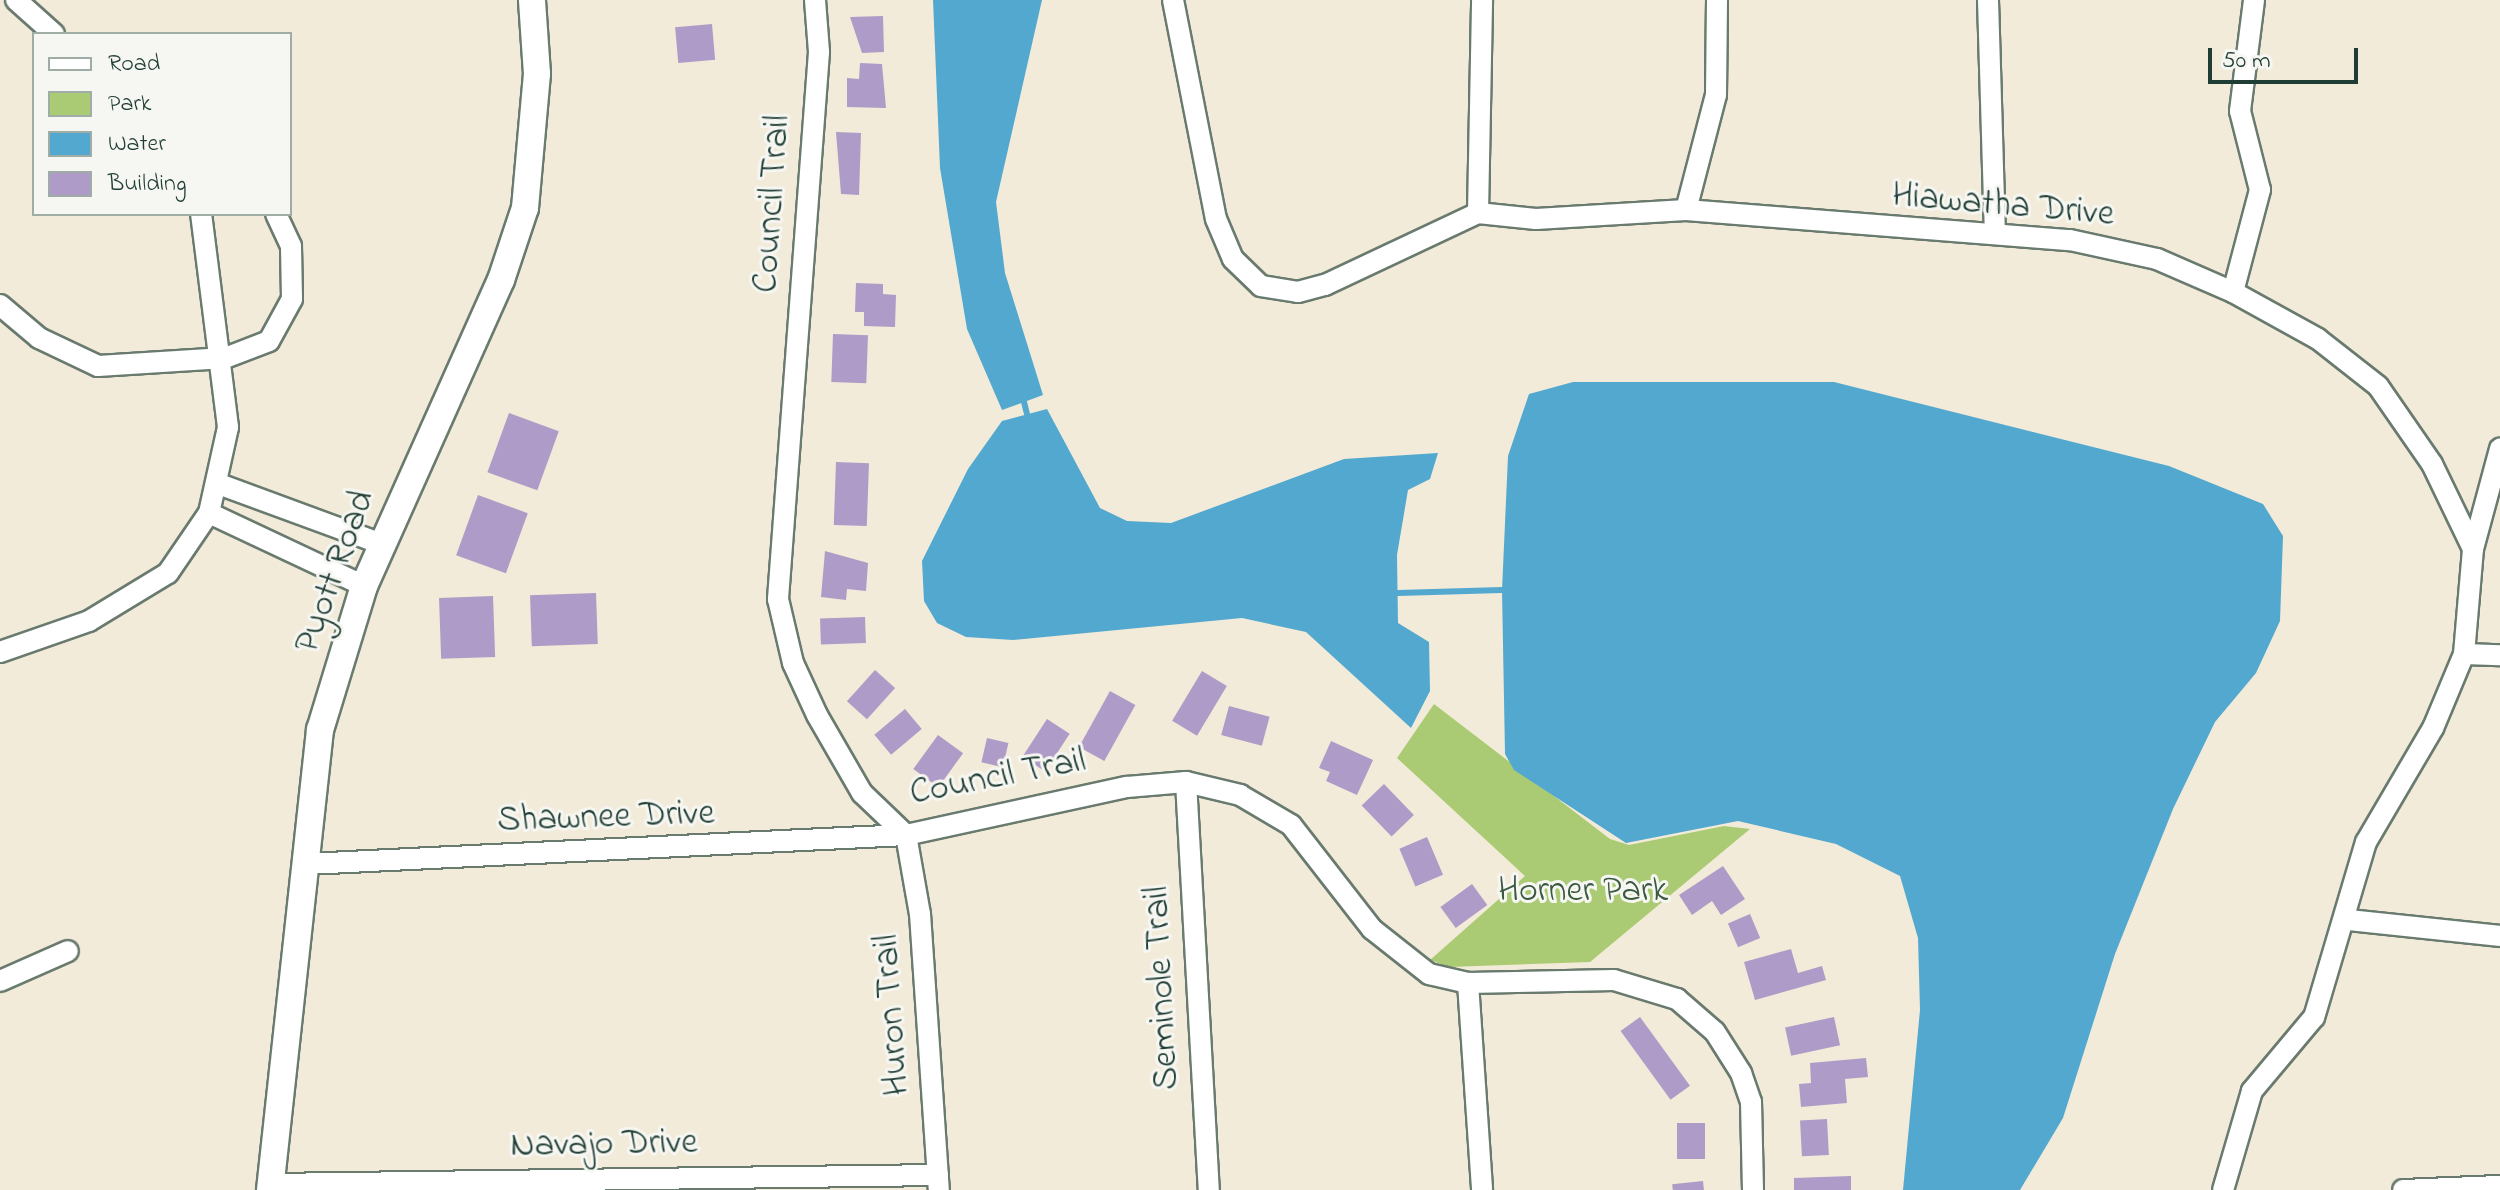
<!DOCTYPE html>
<html>
<head>
<meta charset="utf-8">
<style>
	body { margin:0 }
	#map { position:relative; width:2500px; height:1190px; overflow:hidden; background:#f2ebd9; font-family:"Indie Flower",sans-serif }
	div>[style] { position:absolute }
	[style*='--x'] { left:calc(var(--x)*1px); top:calc(var(--y)*1px); width:calc(var(--w)*1px); rotate:calc(var(--a)*1deg) }
	.green>* { inset:0; background:#aacb73 }
	.water>* { inset:0; background:#53a8cf }
	.stream>* { height:6px; margin:-3px; padding:0 3px; transform-origin:3px; border-radius:3px; background:#53a8cf }
	.building>* { inset:0; background:#ae9bc7; transform-origin:0 0 }
	.roads { filter:drop-shadow(2px 0 #697a6e) drop-shadow(-2px 0 #697a6e) drop-shadow(0 2px #697a6e) drop-shadow(0 -2px #697a6e) }
	.minor>* { height:20px; margin:-10px; padding:0 10px; transform-origin:10px; border-radius:10px; background:#fff }
	.tertiary>* { height:26px; margin:-13px; padding:0 13px; transform-origin:13px; border-radius:13px; background:#fff }
	span { translate:-50% -50%; white-space:nowrap; text-align:center; line-height:1.15; -webkit-text-stroke:6px #f6f6f2; paint-order:stroke }
	.street-label { font-size:36px; color:#1f3d34 }
	.park-label { font-size:36px; color:#3b5941 }
	.legend { position:absolute; left:32px; top:32px; width:260px; height:184px; box-sizing:border-box; background:#f6f6f2; border:2px solid #a0aca6; margin:0; padding:10px 14px; list-style:none; font-size:24px; color:#1f3d34 }
	.legend li { display:flex; align-items:center; gap:16px; height:40px }
	.legend b { width:40px; border:2px solid #a0aca6 }
	.scale { position:absolute; left:2208px; top:48px; width:150px; height:36px; box-sizing:border-box; border:4px solid #1f3d34; border-top:0; padding-left:10px; font-size:24px; line-height:28px; white-space:nowrap; color:#1f3d34; -webkit-text-stroke:6px #f6f6f2; paint-order:stroke }
</style>
</head>
<body>
<div id="map">
	<div class="green">
		<i style="clip-path:polygon(1434px 704px,1610px 839px,1629px 845px,1724px 826px,1750px 829px,1590px 962px,1449px 967px,1430px 960px,1525px 876px,1397px 758px)"></i>
	</div>
	<div class="water">
		<i style="clip-path:polygon(933px 0,1042px 0,996px 202px,1005px 273px,1043px 395px,1002px 410px,967px 329px,940px 168px)"></i>
		<i style="clip-path:polygon(1573px 382px,1834px 382px,2169px 466px,2263px 504px,2283px 536px,2280px 621px,2256px 673px,2215px 722px,2173px 809px,2115px 954px,2063px 1118px,2020px 1190px,1903px 1190px,1920px 1010px,1918px 938px,1900px 876px,1836px 844px,1738px 821px,1626px 843px,1514px 770px,1505px 754px,1502px 590px,1508px 456px,1529px 394px)"></i>
		<i style="clip-path:polygon(1047px 409px,1100px 508px,1127px 521px,1171px 523px,1344px 459px,1438px 453px,1430px 479px,1408px 490px,1397px 555px,1398px 623px,1429px 642px,1430px 691px,1411px 728px,1306px 632px,1242px 618px,1013px 640px,966px 637px,937px 623px,924px 601px,922px 561px,968px 469px,1002px 421px)"></i>
	</div>
	<div class="stream">
		<i style="--x:1024;--y:402;--w:12;--a:76"></i>
		<i style="--x:1398;--y:593;--w:104;--a:-1.7"></i>
	</div>
	<div class="building">
		<i style="clip-path:polygon(883px 16px,884px 52px,862px 53px,850px 17px)"></i>
		<i style="left:712px;top:24px;width:36px;height:37px;rotate:85deg"></i>
		<i style="clip-path:polygon(860px 63px,882px 64px,886px 108px,847px 107px,847px 78px,859px 79px)"></i>
		<i style="clip-path:polygon(836px 132px,861px 133px,859px 195px,841px 194px)"></i>
		<i style="clip-path:polygon(856px 283px,883px 284px,883px 294px,896px 295px,895px 327px,864px 326px,864px 312px,855px 312px)"></i>
		<i style="left:833px;top:334px;width:35px;height:48px;rotate:2deg"></i>
		<i style="left:509px;top:413px;width:53px;height:63px;rotate:20deg"></i>
		<i style="left:836px;top:462px;width:33px;height:63px;rotate:2deg"></i>
		<i style="left:478px;top:495px;width:53px;height:64px;rotate:20deg"></i>
		<i style="clip-path:polygon(825px 551px,868px 563px,866px 591px,847px 589px,846px 600px,821px 597px)"></i>
		<i style="left:596px;top:593px;width:51px;height:66px;rotate:88deg"></i>
		<i style="left:493px;top:596px;width:61px;height:54px;rotate:88deg"></i>
		<i style="left:865px;top:617px;width:26px;height:45px;rotate:88deg"></i>
		<i style="left:875px;top:670px;width:27px;height:42px;rotate:42deg"></i>
		<i style="left:1202px;top:671px;width:29px;height:58px;rotate:31deg"></i>
		<i style="left:1110px;top:691px;width:29px;height:64px;rotate:29deg"></i>
		<i style="left:1229px;top:706px;width:42px;height:30px;rotate:15deg"></i>
		<i style="left:905px;top:709px;width:26px;height:40px;rotate:50deg"></i>
		<i style="left:1047px;top:719px;width:27px;height:45px;rotate:33deg"></i>
		<i style="left:938px;top:735px;width:31px;height:42px;rotate:36deg"></i>
		<i style="left:987px;top:738px;width:22px;height:25px;rotate:13deg"></i>
		<i style="clip-path:polygon(1331px 741px,1373px 760px,1357px 795px,1326px 781px,1330px 772px,1319px 768px)"></i>
		<i style="left:1384px;top:784px;width:43px;height:31px;rotate:46deg"></i>
		<i style="left:1427px;top:837px;width:41px;height:30px;rotate:67deg"></i>
		<i style="clip-path:polygon(1723px 866px,1745px 899px,1721px 915px,1712px 901px,1692px 915px,1679px 895px)"></i>
		<i style="left:1472px;top:884px;width:26px;height:39px;rotate:54deg"></i>
		<i style="left:1750px;top:914px;width:26px;height:24px;rotate:67deg"></i>
		<i style="clip-path:polygon(1791px 949px,1798px 973px,1822px 966px,1826px 980px,1755px 1000px,1744px 962px)"></i>
		<i style="left:1640px;top:1017px;width:85px;height:24px;rotate:54deg"></i>
		<i style="left:1834px;top:1017px;width:29px;height:50px;rotate:78deg"></i>
		<i style="clip-path:polygon(1866px 1058px,1868px 1077px,1845px 1079px,1847px 1103px,1801px 1107px,1799px 1084px,1811px 1083px,1810px 1063px)"></i>
		<i style="left:1827px;top:1119px;width:36px;height:27px;rotate:87deg"></i>
		<i style="left:1677px;top:1123px;width:28px;height:36px"></i>
		<i style="clip-path:polygon(1851px 1176px,1851px 1190px,1794px 1190px,1794px 1178px)"></i>
		<i style="left:1703px;top:1181px;width:9px;height:31px;rotate:84deg"></i>
	</div>
	<div class="roads">
		<div class="minor">
			<i style="--x:16;--y:0;--w:51;--a:41.8"></i>
			<i style="--x:815;--y:0;--w:52;--a:85.6"></i>
			<i style="--x:819;--y:52;--w:549;--a:94.29"></i>
			<i style="--x:778;--y:599;--w:66;--a:76.8"></i>
			<i style="--x:793;--y:663;--w:57;--a:65.2"></i>
			<i style="--x:817;--y:715;--w:90;--a:60"></i>
			<i style="--x:862;--y:793;--w:61;--a:43.7"></i>
			<i style="--x:1173;--y:0;--w:223;--a:78.9"></i>
			<i style="--x:1216;--y:219;--w:43;--a:67"></i>
			<i style="--x:1233;--y:259;--w:39;--a:44"></i>
			<i style="--x:1261;--y:286;--w:37;--a:9"></i>
			<i style="--x:1298;--y:292;--w:28;--a:-15"></i>
			<i style="--x:1325;--y:285;--w:169;--a:-25.2"></i>
			<i style="--x:1478;--y:213;--w:58;--a:5.9"></i>
			<i style="--x:1536;--y:219;--w:150;--a:-3.4"></i>
			<i style="--x:1686;--y:210;--w:385;--a:4.5"></i>
			<i style="--x:2070;--y:240;--w:89;--a:12.3"></i>
			<i style="--x:2157;--y:259;--w:83;--a:23.5"></i>
			<i style="--x:2233;--y:292;--w:97;--a:28.9"></i>
			<i style="--x:2318;--y:339;--w:76;--a:38.1"></i>
			<i style="--x:2378;--y:386;--w:95;--a:55.3"></i>
			<i style="--x:2432;--y:464;--w:94;--a:64.2"></i>
			<i style="--x:2473;--y:549;--w:105;--a:94.9"></i>
			<i style="--x:2464;--y:654;--w:80;--a:112.7"></i>
			<i style="--x:2433;--y:728;--w:132;--a:120.4"></i>
			<i style="--x:2366;--y:842;--w:183;--a:106.5"></i>
			<i style="--x:2314;--y:1017;--w:97;--a:130"></i>
			<i style="--x:2252;--y:1091;--w:103;--a:106.3"></i>
			<i style="--x:1988;--y:0;--w:234;--a:88.3"></i>
			<i style="--x:1686;--y:210;--w:119;--a:-75.4"></i>
			<i style="--x:1716;--y:95;--w:95;--a:-89.4"></i>
			<i style="--x:1478;--y:213;--w:213;--a:-88.9"></i>
			<i style="--x:2233;--y:292;--w:106;--a:-75.2"></i>
			<i style="--x:2260;--y:190;--w:81;--a:-104.2"></i>
			<i style="--x:2240;--y:111;--w:112;--a:-82.8"></i>
			<i style="--x:0;--y:305;--w:51;--a:40.2"></i>
			<i style="--x:39;--y:338;--w:65;--a:25.4"></i>
			<i style="--x:98;--y:366;--w:127;--a:-3.6"></i>
			<i style="--x:225;--y:358;--w:47;--a:-21.1"></i>
			<i style="--x:269;--y:341;--w:48;--a:-61.3"></i>
			<i style="--x:292;--y:299;--w:53;--a:-91.1"></i>
			<i style="--x:291;--y:246;--w:35;--a:-115"></i>
			<i style="--x:216;--y:483;--w:177;--a:20.2"></i>
			<i style="--x:209;--y:513;--w:171;--a:25.2"></i>
			<i style="--x:2473;--y:549;--w:104;--a:-74.9"></i>
			<i style="--x:0;--y:652;--w:94;--a:-19.2"></i>
			<i style="--x:89;--y:621;--w:92;--a:-31.3"></i>
			<i style="--x:168;--y:573;--w:73;--a:-55.7"></i>
			<i style="--x:209;--y:513;--w:88;--a:-77.5"></i>
			<i style="--x:228;--y:427;--w:215;--a:-97.2"></i>
			<i style="--x:2464;--y:654;--w:36;--a:2"></i>
			<i style="--x:1186;--y:782;--w:409;--a:86.8"></i>
			<i style="--x:906;--y:835;--w:80;--a:80"></i>
			<i style="--x:920;--y:914;--w:277;--a:86.1"></i>
			<i style="--x:307;--y:864;--w:600;--a:-2.77"></i>
			<i style="--x:906;--y:835;--w:226;--a:-12.3"></i>
			<i style="--x:1127;--y:787;--w:59;--a:-4.8"></i>
			<i style="--x:1186;--y:782;--w:56;--a:13.5"></i>
			<i style="--x:1240;--y:795;--w:59;--a:30.5"></i>
			<i style="--x:1291;--y:825;--w:132;--a:52.1"></i>
			<i style="--x:1372;--y:929;--w:73;--a:38.3"></i>
			<i style="--x:1429;--y:974;--w:40;--a:13"></i>
			<i style="--x:1468;--y:983;--w:146;--a:-1.2"></i>
			<i style="--x:1614;--y:980;--w:66;--a:16.8"></i>
			<i style="--x:1677;--y:999;--w:50;--a:41"></i>
			<i style="--x:1715;--y:1032;--w:49;--a:57.6"></i>
			<i style="--x:1741;--y:1073;--w:31;--a:71"></i>
			<i style="--x:1751;--y:1102;--w:88;--a:88.7"></i>
			<i style="--x:2349;--y:920;--w:152;--a:6"></i>
			<i style="--x:0;--y:981;--w:74;--a:-23.8"></i>
			<i style="--x:1468;--y:983;--w:207;--a:86.1"></i>
			<i style="--x:270;--y:1184;--w:668;--a:-0.77"></i>
			<i style="--x:2403;--y:1190;--w:97;--a:-2.4"></i>
		</div>
		<div class="tertiary">
			<i style="--x:270;--y:1190;--w:463;--a:-83.8"></i>
			<i style="--x:320;--y:730;--w:151;--a:-73"></i>
			<i style="--x:364;--y:586;--w:335;--a:-65.9"></i>
			<i style="--x:501;--y:280;--w:76;--a:-71.6"></i>
			<i style="--x:525;--y:208;--w:135;--a:-84.9"></i>
			<i style="--x:537;--y:74;--w:74;--a:-93.9"></i>
		</div>
	</div>
	<div class="street-label">
		<span style="left:773px;top:204px;rotate:-86deg">Council Trail</span>
		<span style="left:2003px;top:206px;rotate:5deg">Hiawatha Drive</span>
		<span style="left:336px;top:572px;rotate:-70deg">Pyott Road</span>
		<span style="left:998px;top:778px;rotate:-11deg">Council Trail</span>
		<span style="left:606px;top:818px;rotate:-2deg">Shawnee Drive</span>
		<span style="left:1163px;top:988px;rotate:-93deg">Seminole Trail</span>
		<span style="left:893px;top:1015px;rotate:-94deg">Huron Trail</span>
		<span style="left:604px;top:1145px;rotate:-1deg">Navajo Drive</span>
	</div>
	<div class="park-label">
		<span style="left:1583px;top:892px">Horner Park</span>
	</div>
	<ul class="legend">
	<li><b style="height:10px;background:#fff"></b>Road</li>
	<li><b style="height:22px;background:#aacb73"></b>Park</li>
	<li><b style="height:22px;background:#53a8cf"></b>Water</li>
	<li><b style="height:22px;background:#ae9bc7"></b>Building</li>
	</ul>
	<div class="scale">50 m</div>
</div>
</body>
</html>
